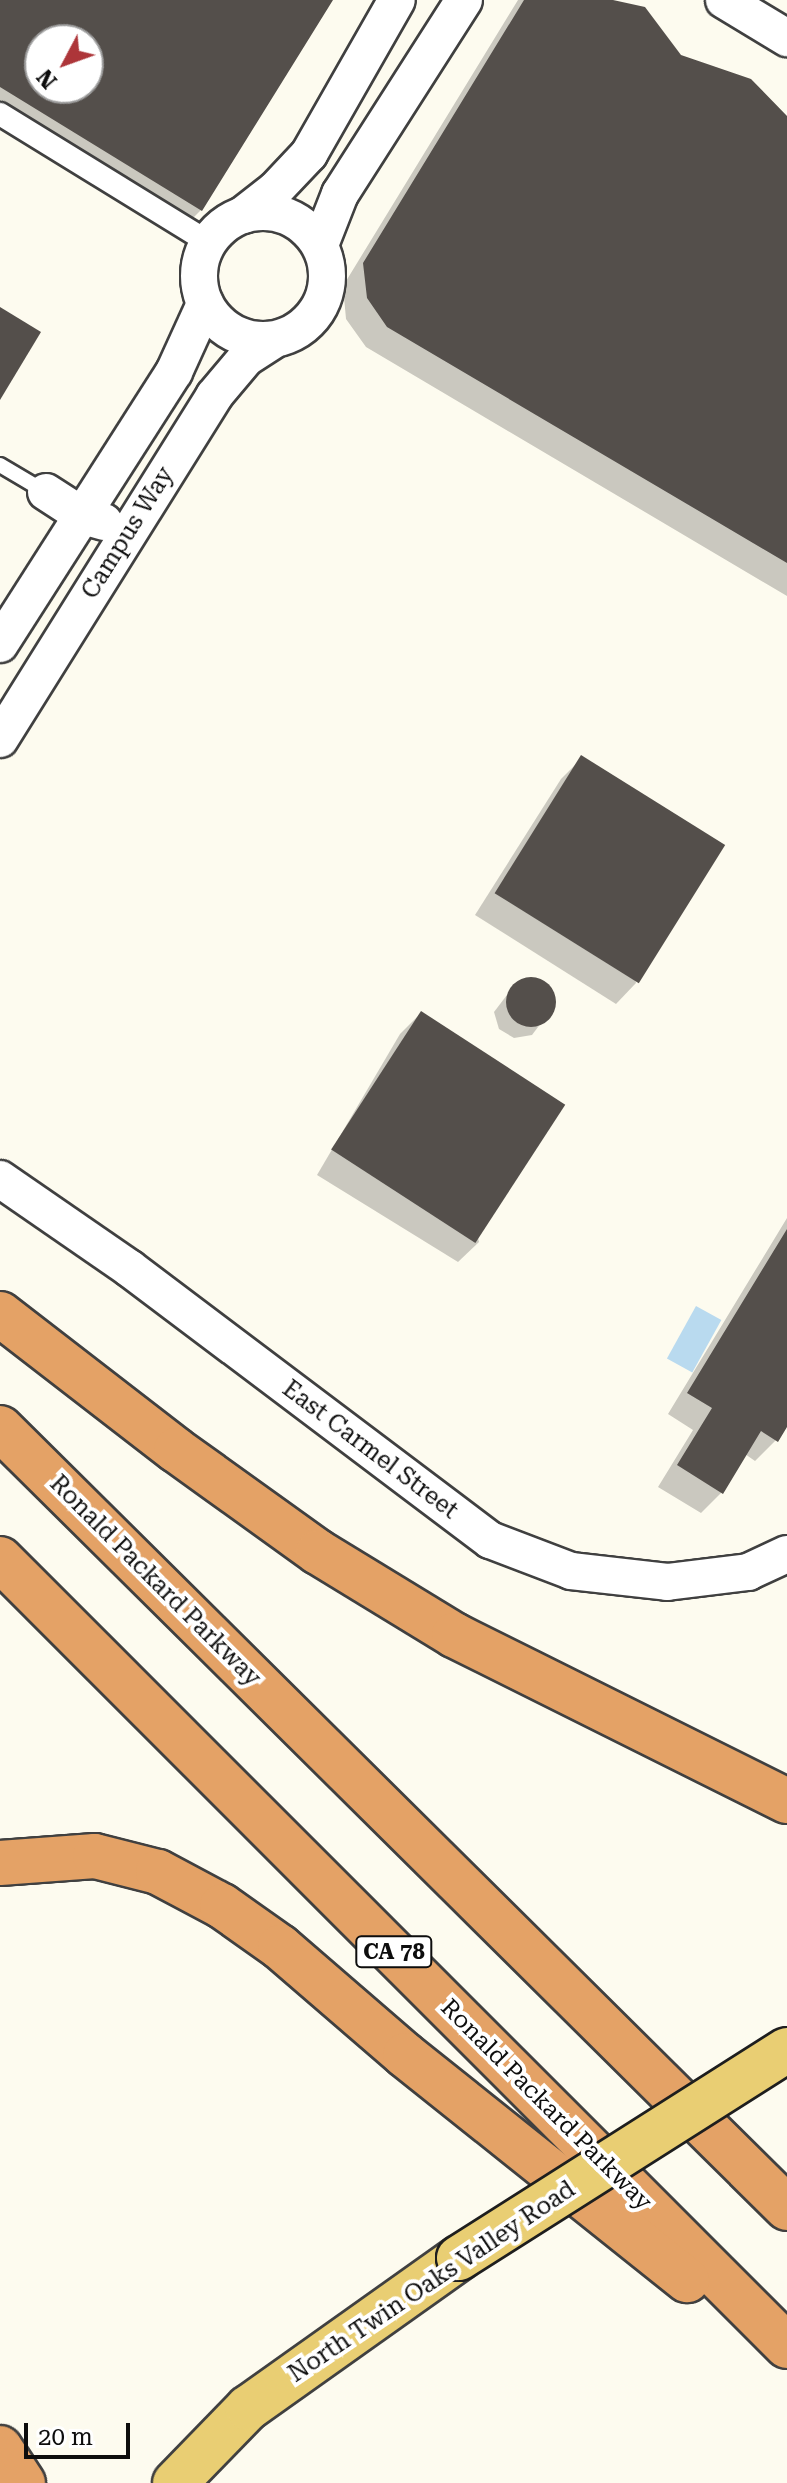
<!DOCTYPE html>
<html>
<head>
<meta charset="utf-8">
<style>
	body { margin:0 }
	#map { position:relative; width:787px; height:2483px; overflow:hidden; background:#fdfbef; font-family:"Roboto Serif",serif }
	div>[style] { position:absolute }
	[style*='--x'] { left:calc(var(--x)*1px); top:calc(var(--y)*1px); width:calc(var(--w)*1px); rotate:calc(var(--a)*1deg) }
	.water>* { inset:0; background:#b9daef; transform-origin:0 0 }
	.shadow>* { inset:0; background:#0003 }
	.building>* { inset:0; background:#544f4b; transform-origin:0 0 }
	.round { border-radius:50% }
	.roads { filter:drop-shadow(2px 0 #404040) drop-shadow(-2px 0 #404040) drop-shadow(0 2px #404040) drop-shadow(0 -2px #404040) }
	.service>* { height:14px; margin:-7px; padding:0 7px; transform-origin:7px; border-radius:7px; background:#fff }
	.pedestrian>* { height:22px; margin:-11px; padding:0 11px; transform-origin:11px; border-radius:11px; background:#fff }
	.tertiary>* { height:36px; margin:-18px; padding:0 18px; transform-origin:18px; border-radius:18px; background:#fff }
	.tertiary>.ring { margin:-18px; padding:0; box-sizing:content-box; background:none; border:36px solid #fff; border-radius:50% }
	.primary>* { height:44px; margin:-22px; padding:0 22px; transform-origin:22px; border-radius:22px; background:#e9ce73 }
	.motorway>* { height:44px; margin:-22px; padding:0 22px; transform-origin:22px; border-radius:22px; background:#e4a266 }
	.bridges { filter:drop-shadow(2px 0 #1e1e1e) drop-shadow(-2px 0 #1e1e1e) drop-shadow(0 2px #1e1e1e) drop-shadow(0 -2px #1e1e1e) }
	.primary-bridge>* { height:44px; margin:-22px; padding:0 22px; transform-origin:22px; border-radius:22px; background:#e9ce73 }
	span { translate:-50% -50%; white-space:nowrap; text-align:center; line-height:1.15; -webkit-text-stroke:8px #fff; paint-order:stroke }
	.shield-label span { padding:2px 6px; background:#fff; border:2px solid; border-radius:6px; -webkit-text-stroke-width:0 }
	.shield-label { font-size:22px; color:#0d0d0d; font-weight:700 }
	.street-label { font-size:24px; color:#0d0d0d }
	.north { position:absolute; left:24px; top:24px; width:80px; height:80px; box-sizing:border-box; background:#fff; border:2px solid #9e9e9e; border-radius:50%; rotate:229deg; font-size:22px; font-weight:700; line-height:32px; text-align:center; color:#0d0d0d }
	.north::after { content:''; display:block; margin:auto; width:28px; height:36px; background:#ad3539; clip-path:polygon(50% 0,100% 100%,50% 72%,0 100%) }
	.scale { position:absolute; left:24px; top:2423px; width:106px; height:36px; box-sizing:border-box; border:4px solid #0d0d0d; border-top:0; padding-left:10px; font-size:24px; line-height:28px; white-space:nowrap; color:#0d0d0d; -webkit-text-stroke:6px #fff; paint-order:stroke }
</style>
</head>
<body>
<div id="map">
	<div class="water">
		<i style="left:696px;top:1306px;width:29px;height:60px;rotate:29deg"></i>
	</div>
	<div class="shadow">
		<i style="clip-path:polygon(evenodd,0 0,330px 0,201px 210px,175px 236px,0 128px,0 0,40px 40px,88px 40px,88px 88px,40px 88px,40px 40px)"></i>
		<i style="clip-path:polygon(518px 0,603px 0,679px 56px,787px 119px,787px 596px,366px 347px,346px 319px,343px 286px)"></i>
		<i style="clip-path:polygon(582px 758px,636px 983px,616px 1004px,475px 915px,561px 779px)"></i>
		<i style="clip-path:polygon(535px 979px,549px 988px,554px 1006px,532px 1035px,514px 1038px,499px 1029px,494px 1012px,516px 983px)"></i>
		<i style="clip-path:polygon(421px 1013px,479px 1242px,458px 1262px,317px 1175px,400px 1034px)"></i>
		<i style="clip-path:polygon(787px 1218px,787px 1423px,776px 1440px,755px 1461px,745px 1454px,722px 1492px,701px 1513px,658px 1487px,693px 1430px,668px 1414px)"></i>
	</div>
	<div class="building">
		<i style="clip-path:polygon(evenodd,0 0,333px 0,202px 211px,0 87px,0 0,40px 40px,88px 40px,88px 88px,40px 88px,40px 40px)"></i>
		<i style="clip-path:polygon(524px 0,613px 0,645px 7px,681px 55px,751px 79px,787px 116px,787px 563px,387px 327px,367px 298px,363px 263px)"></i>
		<i style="clip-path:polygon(0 307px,41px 332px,0 400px)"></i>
		<i style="left:581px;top:755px;width:170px;height:163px;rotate:32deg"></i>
		<i class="round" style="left:506px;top:977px;width:50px;height:50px"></i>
		<i style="left:421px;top:1011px;width:172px;height:165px;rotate:33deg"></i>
		<i style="clip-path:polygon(787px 1229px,787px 1427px,778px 1442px,761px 1431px,723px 1494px,677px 1465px,712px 1408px,687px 1393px)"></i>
	</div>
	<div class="roads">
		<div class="service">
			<i style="--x:0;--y:465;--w:51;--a:30.6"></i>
		</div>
		<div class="pedestrian">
			<i style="--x:0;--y:114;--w:244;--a:31.6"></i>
		</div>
		<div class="tertiary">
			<i style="--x:724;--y:0;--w:74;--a:31.1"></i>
			<i class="ring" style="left:199px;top:212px;width:92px;height:92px"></i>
			<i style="--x:243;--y:215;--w:41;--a:-38"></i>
			<i style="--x:275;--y:190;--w:50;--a:-46.6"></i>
			<i style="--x:309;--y:154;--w:177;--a:-60.3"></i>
			<i style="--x:320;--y:245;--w:55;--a:-68.6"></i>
			<i style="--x:340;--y:194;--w:230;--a:-57.4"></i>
			<i style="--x:46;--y:492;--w:44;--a:33"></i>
			<i style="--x:83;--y:516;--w:22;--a:16"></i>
			<i style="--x:0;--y:644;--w:323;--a:-57.4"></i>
			<i style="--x:174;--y:372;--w:75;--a:-65.5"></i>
			<i style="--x:0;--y:739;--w:404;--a:-58"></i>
			<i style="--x:214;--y:396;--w:50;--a:-49.9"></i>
			<i style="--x:246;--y:358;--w:31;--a:-33"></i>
			<i style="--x:0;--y:1179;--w:157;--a:34.6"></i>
			<i style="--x:129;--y:1268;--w:452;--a:37"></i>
			<i style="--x:490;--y:1540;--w:87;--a:20.9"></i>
			<i style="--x:571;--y:1571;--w:97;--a:6.5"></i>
			<i style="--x:667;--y:1582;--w:82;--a:-7"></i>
			<i style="--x:748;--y:1572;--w:43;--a:-24.8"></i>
		</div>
		<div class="primary">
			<i style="--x:175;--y:2483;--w:105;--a:-45.8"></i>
			<i style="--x:248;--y:2408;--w:259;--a:-35.4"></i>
		</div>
		<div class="motorway">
			<i style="--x:0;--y:1314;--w:222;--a:37.7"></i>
			<i style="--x:176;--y:1450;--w:175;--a:35.7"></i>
			<i style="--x:318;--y:1552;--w:159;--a:31.4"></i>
			<i style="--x:454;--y:1635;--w:372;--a:26.5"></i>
			<i style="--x:0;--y:1428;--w:1108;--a:44.74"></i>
			<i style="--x:0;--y:1559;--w:1113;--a:45"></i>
			<i style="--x:0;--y:1863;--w:95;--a:-4.2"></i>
			<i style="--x:95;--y:1856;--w:65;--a:14.3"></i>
			<i style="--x:158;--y:1872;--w:72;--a:28"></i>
			<i style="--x:222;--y:1906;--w:71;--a:35.3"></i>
			<i style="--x:280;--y:1947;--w:165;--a:40.8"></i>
			<i style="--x:405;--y:2055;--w:361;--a:38.6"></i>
			<i style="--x:0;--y:2448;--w:42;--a:56.7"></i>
		</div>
	</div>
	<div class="bridges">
		<div class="primary-bridge">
			<i style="--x:459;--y:2258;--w:388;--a:-32.4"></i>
		</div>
	</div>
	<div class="shield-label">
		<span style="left:394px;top:1952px">CA 78</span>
	</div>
	<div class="street-label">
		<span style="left:128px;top:533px;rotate:-58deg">Campus Way</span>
		<span style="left:370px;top:1450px;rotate:37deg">East Carmel Street</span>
		<span style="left:155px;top:1581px;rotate:45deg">Ronald Packard Parkway</span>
		<span style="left:546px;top:2105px;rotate:45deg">Ronald Packard Parkway</span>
		<span style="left:432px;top:2282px;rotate:-34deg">North Twin Oaks Valley Road</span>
	</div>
	<div class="north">N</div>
	<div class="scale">20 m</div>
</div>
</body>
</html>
